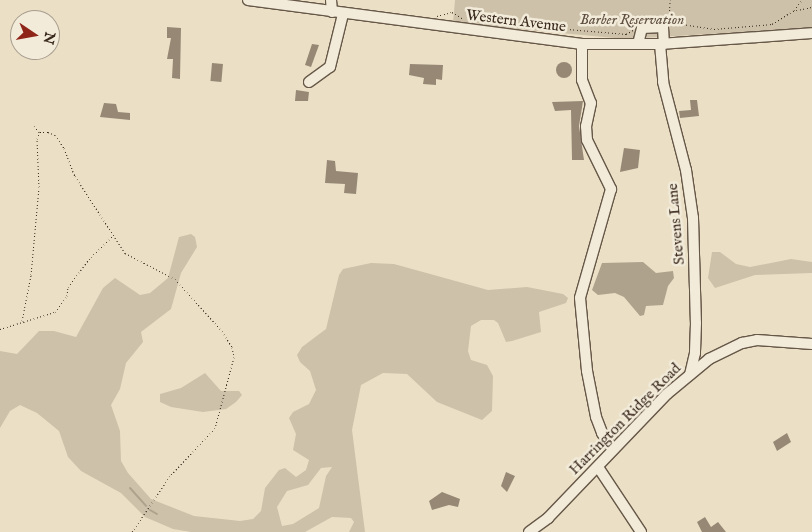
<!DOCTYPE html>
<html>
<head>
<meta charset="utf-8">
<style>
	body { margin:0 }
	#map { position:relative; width:812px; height:532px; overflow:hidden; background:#ebe0c6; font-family:"IM FELL English",serif }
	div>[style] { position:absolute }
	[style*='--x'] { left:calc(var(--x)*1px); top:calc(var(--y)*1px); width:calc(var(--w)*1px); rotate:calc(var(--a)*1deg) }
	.green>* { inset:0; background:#cdc1a9 }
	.water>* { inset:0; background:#afa28d }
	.stream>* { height:2px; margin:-1px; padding:0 1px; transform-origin:1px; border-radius:1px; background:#afa28d }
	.building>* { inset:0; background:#968875; transform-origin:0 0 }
	.round { border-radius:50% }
	.path>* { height:1px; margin-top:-0.5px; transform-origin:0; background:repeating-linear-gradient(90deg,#3a291d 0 1px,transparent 0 3.5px) }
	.roads { filter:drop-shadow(1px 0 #665747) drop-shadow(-1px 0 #665747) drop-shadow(0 1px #665747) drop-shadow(0 -1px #665747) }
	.minor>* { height:10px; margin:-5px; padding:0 5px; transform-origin:5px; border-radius:5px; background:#f2ebda }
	span { translate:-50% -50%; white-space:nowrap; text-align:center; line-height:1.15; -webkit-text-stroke:5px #f2ebda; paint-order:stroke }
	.park-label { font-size:15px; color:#5f4f40; font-style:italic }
	.street-label { font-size:15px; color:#3a291d }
	.north { position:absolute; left:10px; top:10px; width:50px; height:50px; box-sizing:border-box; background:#f2ebda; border:1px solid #a89d8e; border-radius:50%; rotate:102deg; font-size:14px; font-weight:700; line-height:20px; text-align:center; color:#3a291d }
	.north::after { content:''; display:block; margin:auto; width:18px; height:22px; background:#8f2418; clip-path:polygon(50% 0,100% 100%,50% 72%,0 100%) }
</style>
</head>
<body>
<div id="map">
	<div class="green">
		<i style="clip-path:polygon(455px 0,812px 0,812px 28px,625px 39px,453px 23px)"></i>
		<i style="clip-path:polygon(evenodd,191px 234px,195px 237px,197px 247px,181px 273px,171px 309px,141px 332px,143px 342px,126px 363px,120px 389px,111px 405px,120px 431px,121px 461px,128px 473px,151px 499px,194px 516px,240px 521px,253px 519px,261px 511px,265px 488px,279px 470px,285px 468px,296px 477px,306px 470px,309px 460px,293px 450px,296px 434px,289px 418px,293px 412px,309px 404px,316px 390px,310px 371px,300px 362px,297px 355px,302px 347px,326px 329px,339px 275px,343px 269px,371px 263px,394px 264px,488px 290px,527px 287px,563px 294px,568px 298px,566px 303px,539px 312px,541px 332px,512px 341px,506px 342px,498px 323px,494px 320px,481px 320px,471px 326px,468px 351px,471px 360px,487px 365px,493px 376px,492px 411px,482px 420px,437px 402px,407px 374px,383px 373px,361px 385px,352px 430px,365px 532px,349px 532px,354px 522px,351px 518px,332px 517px,305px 532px,191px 532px,173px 529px,145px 517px,121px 493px,81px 471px,68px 457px,59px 431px,37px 413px,20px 405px,10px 411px,0 428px,0 351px,17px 354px,39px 331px,54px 331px,76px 337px,103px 288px,115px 278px,140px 295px,150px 293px,168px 278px,179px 237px,191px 234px,332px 467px,326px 476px,319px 508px,293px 524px,282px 526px,277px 507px,287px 491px,308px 485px,321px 468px,332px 467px)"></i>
		<i style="clip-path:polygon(712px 252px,720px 252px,736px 264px,750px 267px,791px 259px,812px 262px,812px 273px,755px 275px,715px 288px,708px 278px)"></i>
		<i style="clip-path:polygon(205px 373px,221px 391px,239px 391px,242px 395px,236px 402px,226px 409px,203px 412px,171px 407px,160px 402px,160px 394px,181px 388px)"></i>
	</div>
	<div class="water">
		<i style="clip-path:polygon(643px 262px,656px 273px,673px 271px,674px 278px,668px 286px,663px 305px,646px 306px,644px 315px,640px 316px,624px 297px,615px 293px,598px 295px,592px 290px,602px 263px)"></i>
	</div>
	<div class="stream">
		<i style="--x:130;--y:488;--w:24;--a:48"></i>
		<i style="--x:150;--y:510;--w:8;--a:30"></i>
	</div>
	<div class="building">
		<i style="clip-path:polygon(167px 27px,181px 28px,180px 79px,172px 78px,173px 59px,167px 59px,171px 38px,167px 38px)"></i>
		<i style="clip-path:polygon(312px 44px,319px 45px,311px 67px,305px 65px)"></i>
		<i class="round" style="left:556px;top:62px;width:16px;height:16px"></i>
		<i style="left:212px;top:63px;width:11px;height:18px;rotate:5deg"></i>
		<i style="clip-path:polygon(410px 64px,443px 65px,442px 80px,436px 79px,436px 85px,423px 84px,424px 78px,409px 75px)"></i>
		<i style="clip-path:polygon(296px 90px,309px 92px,308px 101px,295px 101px)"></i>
		<i style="clip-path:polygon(690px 100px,697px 100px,699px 116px,680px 118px,679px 111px,691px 110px)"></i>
		<i style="clip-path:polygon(583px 101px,579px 126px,584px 160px,572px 160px,571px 110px,555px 111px,552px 102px)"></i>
		<i style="clip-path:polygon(104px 103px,116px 104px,118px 112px,130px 113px,130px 120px,100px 117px)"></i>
		<i style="clip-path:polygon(624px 148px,640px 150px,638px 168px,620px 172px)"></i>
		<i style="clip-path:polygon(327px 160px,335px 161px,336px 171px,358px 173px,356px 194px,344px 193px,345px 184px,325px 183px)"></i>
		<i style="clip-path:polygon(787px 433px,791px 442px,777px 451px,773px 442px)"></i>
		<i style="clip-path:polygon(506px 472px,515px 476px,507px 492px,501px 486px)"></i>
		<i style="clip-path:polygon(442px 492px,460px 499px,458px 507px,449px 505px,432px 510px,429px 501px)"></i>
		<i style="clip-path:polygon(705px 517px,711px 527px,718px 522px,726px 532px,702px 532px,697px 522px)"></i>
	</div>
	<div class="path">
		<i style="--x:794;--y:10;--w:13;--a:-51"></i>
		<i style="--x:437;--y:16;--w:16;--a:-15"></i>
		<i style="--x:452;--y:12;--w:13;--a:32"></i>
		<i style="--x:669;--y:21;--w:21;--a:-87"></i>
		<i style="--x:486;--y:22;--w:141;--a:4.9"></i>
		<i style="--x:626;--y:34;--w:8;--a:-30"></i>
		<i style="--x:669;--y:22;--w:46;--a:8.8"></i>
		<i style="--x:714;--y:29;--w:58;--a:-4.9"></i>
		<i style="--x:772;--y:24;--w:25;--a:-32"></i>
		<i style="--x:793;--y:11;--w:19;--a:-12"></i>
		<i style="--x:34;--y:126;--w:8;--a:50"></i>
		<i style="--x:22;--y:321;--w:47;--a:-78.9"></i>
		<i style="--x:31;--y:275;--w:88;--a:-84.8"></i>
		<i style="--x:39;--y:187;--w:48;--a:-92.4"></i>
		<i style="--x:37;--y:139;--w:8;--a:-67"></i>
		<i style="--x:40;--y:132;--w:8;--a:0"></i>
		<i style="--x:48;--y:132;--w:8;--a:23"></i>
		<i style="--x:55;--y:135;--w:16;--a:55"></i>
		<i style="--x:64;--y:148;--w:30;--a:69"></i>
		<i style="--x:75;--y:176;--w:92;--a:57"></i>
		<i style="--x:125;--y:253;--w:56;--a:27.5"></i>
		<i style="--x:175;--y:279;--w:70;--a:47.9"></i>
		<i style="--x:222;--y:331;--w:19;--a:58"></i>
		<i style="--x:232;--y:347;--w:10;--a:79"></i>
		<i style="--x:234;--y:357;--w:73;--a:105"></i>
		<i style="--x:215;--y:428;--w:66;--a:133.2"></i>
		<i style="--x:170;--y:476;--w:68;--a:124.2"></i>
		<i style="--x:0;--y:329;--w:58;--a:-17.2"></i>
		<i style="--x:55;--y:312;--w:20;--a:-53"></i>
		<i style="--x:67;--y:296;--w:9;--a:-84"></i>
		<i style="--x:68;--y:287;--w:38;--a:-53"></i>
		<i style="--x:91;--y:257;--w:30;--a:-44"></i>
	</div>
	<div class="roads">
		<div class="minor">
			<i style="--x:248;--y:0;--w:337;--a:7.5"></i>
			<i style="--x:582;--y:44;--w:78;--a:0"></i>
			<i style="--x:660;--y:44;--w:152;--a:-4.1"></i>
			<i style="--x:331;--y:0;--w:12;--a:85"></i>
			<i style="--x:582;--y:44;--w:36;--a:90"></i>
			<i style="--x:582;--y:80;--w:25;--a:69"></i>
			<i style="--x:591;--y:103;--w:24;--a:102"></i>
			<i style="--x:586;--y:126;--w:14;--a:86"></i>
			<i style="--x:587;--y:140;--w:55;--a:63.9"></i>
			<i style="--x:611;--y:189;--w:113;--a:105.9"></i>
			<i style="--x:580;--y:298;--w:73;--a:84.5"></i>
			<i style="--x:587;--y:371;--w:47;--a:78.9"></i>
			<i style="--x:596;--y:417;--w:17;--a:69"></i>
			<i style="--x:602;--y:433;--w:20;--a:57"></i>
			<i style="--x:638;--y:44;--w:16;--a:-76"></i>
			<i style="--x:642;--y:28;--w:21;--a:-3"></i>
			<i style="--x:663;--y:27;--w:17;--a:87"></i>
			<i style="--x:660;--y:44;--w:38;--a:85"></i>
			<i style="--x:663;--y:82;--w:91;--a:75.4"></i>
			<i style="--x:686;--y:170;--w:49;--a:81.7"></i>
			<i style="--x:693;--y:218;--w:105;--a:88.4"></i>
			<i style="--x:696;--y:323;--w:30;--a:92"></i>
			<i style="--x:695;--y:353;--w:22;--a:103"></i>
			<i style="--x:309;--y:82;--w:26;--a:-36"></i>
			<i style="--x:330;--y:67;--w:55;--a:-76.2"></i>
			<i style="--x:598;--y:467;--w:78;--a:56.5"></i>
			<i style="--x:529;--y:532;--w:24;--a:-36"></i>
			<i style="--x:548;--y:518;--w:172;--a:-46.2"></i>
			<i style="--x:667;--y:394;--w:55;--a:-39.8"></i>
			<i style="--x:709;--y:359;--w:37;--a:-26"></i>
			<i style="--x:742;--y:343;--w:15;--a:-11"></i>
			<i style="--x:757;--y:340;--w:55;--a:4.2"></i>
		</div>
	</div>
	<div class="park-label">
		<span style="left:632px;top:20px">Barber Reservation</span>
	</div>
	<div class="street-label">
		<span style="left:516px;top:21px;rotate:7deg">Western Avenue</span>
		<span style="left:676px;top:224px;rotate:-95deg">Stevens Lane</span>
		<span style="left:625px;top:419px;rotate:-45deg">Harrington Ridge Road</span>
	</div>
	<div class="north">N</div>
</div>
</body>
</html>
